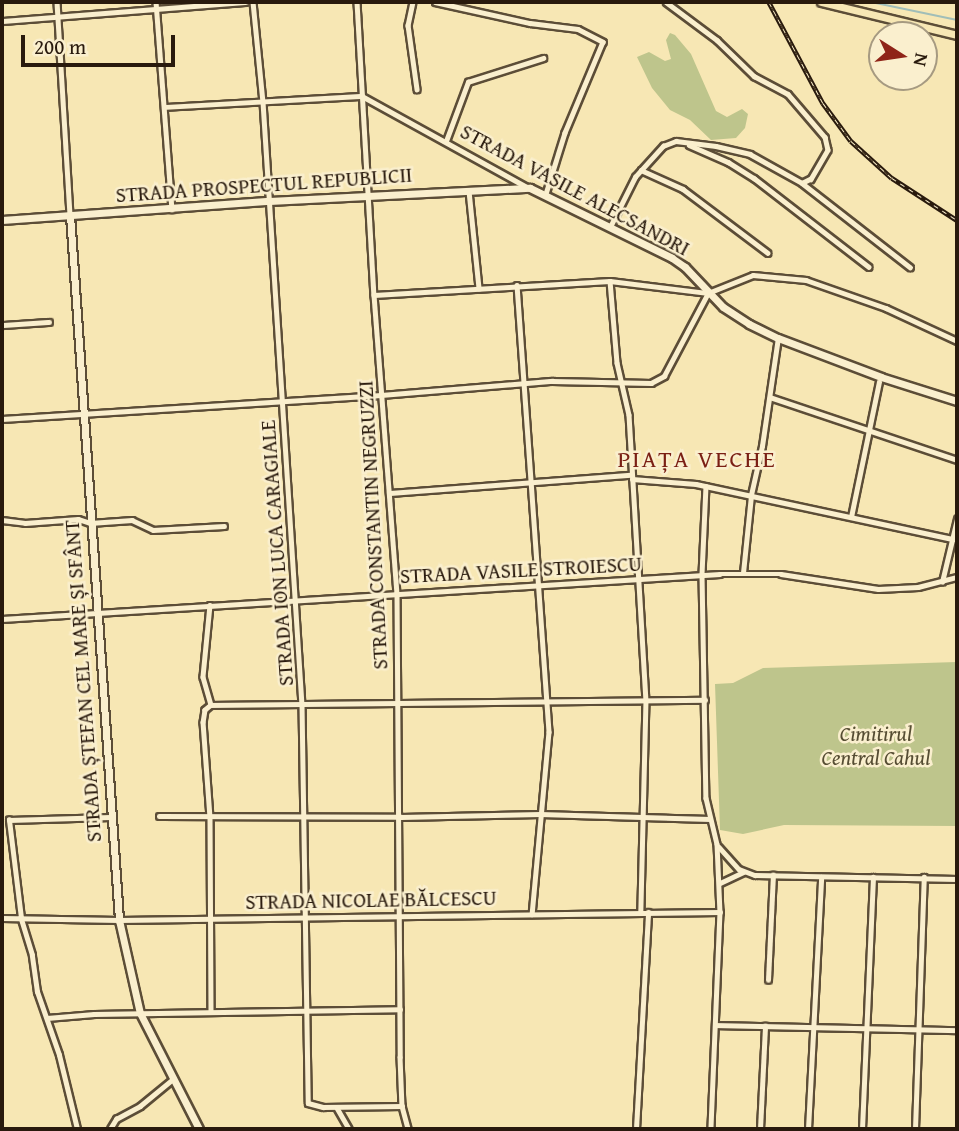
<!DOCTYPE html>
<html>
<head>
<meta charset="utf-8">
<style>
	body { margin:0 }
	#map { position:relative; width:959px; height:1131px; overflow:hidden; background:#f7e7b4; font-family:"Gentium Book Plus",serif }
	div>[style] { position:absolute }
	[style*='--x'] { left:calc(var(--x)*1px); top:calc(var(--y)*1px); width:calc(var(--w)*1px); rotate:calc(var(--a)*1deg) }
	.green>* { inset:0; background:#bec58c }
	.stream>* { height:2px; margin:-1px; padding:0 1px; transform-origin:1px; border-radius:1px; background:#a1beb8 }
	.roads { filter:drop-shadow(2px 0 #5c4d37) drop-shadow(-2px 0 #5c4d37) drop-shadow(0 2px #5c4d37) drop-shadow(0 -2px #5c4d37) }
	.street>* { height:4.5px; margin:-2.25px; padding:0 2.25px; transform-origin:2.25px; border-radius:2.25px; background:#faefce }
	.secondary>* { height:7px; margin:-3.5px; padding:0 3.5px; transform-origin:3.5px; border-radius:3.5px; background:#faefce }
	.primary>* { height:7px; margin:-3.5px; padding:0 3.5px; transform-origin:3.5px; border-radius:3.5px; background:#f7e7b4 }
	.rail>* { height:4.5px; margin-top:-2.25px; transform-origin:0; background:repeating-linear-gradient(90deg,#faefce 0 5px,#291a0d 0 10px); box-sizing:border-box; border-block:2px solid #291a0d }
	span { translate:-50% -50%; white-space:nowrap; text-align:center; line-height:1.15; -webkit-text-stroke:5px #faefce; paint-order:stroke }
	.street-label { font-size:21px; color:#291a0d }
	.park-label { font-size:21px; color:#564d33; font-style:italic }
	.quarter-label { font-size:24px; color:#7a1f14; letter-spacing:2px }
	.frame { position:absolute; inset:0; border:4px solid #291a0d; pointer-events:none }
	.north { position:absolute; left:868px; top:21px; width:70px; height:70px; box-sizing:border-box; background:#faefce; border:2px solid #a69a81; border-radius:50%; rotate:102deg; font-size:19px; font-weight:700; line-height:28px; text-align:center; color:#291a0d }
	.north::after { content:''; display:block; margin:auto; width:24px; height:32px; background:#8f2418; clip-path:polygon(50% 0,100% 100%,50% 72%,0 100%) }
	.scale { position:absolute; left:21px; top:35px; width:154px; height:32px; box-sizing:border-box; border:4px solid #291a0d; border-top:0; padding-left:9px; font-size:21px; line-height:24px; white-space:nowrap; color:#291a0d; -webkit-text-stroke:5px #faefce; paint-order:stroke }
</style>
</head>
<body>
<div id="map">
	<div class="green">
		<i style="clip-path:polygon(670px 33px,675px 35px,691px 54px,716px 111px,727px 117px,742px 109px,748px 114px,745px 128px,736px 138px,711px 140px,690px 120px,670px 110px,652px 88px,637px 57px,649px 52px,665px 61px,671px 59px,666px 40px)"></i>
		<i style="clip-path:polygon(957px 662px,957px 826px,784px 825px,743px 834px,720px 830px,715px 684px,733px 683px,763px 668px)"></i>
	</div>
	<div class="stream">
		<i style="--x:871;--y:2;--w:88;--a:11.8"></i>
	</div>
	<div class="roads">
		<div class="street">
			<i style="--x:57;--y:2;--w:213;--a:86.5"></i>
			<i style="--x:156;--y:2;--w:208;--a:85.6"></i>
			<i style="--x:253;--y:2;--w:100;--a:84.3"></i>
			<i style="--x:263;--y:102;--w:604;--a:86.3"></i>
			<i style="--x:302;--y:705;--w:398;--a:89.1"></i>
			<i style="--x:308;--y:1103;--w:16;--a:15"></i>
			<i style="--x:323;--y:1107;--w:79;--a:-0.7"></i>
			<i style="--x:357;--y:2;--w:293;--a:86.7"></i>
			<i style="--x:374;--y:295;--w:299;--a:85.6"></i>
			<i style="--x:397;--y:593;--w:464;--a:89.6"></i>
			<i style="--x:400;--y:1057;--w:49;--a:87.7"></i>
			<i style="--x:402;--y:1106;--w:24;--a:75"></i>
			<i style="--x:413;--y:2;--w:24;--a:102"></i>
			<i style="--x:408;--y:25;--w:65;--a:82"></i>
			<i style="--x:435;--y:2;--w:97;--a:12.5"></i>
			<i style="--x:530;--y:23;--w:48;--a:7.1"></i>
			<i style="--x:578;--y:29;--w:28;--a:27"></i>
			<i style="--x:603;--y:42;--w:99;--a:112.7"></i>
			<i style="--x:565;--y:133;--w:64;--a:107.3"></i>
			<i style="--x:666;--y:2;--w:64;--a:36.7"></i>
			<i style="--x:717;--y:40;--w:52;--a:44.2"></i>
			<i style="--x:754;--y:76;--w:38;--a:28"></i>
			<i style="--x:788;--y:94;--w:57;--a:49.3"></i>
			<i style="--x:825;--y:137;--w:13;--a:77"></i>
			<i style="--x:828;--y:150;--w:34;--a:120"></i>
			<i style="--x:811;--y:179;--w:9;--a:153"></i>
			<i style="--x:2;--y:21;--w:244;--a:-4.5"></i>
			<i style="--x:164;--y:107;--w:198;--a:-3.2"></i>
			<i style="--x:362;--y:96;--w:191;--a:28.9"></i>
			<i style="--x:446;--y:141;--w:63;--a:-69.6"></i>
			<i style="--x:468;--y:82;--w:79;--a:-17.7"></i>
			<i style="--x:689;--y:145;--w:43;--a:23.6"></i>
			<i style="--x:728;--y:162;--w:31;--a:32"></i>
			<i style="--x:754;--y:178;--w:145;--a:37.7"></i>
			<i style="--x:641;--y:170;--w:46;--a:24.3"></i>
			<i style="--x:683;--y:189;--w:106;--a:37"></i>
			<i style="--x:469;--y:191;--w:98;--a:84.1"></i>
			<i style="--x:610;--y:227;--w:56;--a:-63.4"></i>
			<i style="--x:635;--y:177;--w:42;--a:-47.9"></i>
			<i style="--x:663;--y:146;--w:14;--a:-21"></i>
			<i style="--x:676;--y:141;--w:40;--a:7.1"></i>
			<i style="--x:716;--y:146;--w:35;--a:13"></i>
			<i style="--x:750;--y:154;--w:60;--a:29.1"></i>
			<i style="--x:802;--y:183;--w:137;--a:37.9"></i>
			<i style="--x:610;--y:281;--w:82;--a:85.1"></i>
			<i style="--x:617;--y:363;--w:53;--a:77"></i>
			<i style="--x:629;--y:415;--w:286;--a:86.6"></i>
			<i style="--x:646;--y:700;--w:211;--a:91.4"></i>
			<i style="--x:517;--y:285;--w:448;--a:85.9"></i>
			<i style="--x:549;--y:732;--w:183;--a:95.3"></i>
			<i style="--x:374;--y:295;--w:236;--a:-3.4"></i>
			<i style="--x:610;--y:281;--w:99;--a:7"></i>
			<i style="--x:2;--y:325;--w:47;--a:-3.7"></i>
			<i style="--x:770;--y:397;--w:197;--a:18.6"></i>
			<i style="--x:2;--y:419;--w:380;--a:-3.6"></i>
			<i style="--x:381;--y:395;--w:172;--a:-4.7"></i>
			<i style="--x:552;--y:381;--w:99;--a:1.2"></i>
			<i style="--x:651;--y:383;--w:15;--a:-28"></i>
			<i style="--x:664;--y:376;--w:94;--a:-62.1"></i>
			<i style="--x:708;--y:293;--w:48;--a:-21.8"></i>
			<i style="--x:753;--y:275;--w:53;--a:5.4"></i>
			<i style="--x:806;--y:280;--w:85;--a:19.3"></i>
			<i style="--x:886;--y:308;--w:78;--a:24.9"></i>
			<i style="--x:632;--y:479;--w:64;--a:4.5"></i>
			<i style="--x:696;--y:484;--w:263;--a:12.1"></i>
			<i style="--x:706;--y:486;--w:89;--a:92.6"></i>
			<i style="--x:702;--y:575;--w:223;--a:89"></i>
			<i style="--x:706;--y:798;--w:47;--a:76.6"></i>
			<i style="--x:717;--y:844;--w:68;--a:87.5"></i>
			<i style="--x:720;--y:912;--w:217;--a:92.4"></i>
			<i style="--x:389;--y:493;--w:243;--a:-4.3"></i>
			<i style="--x:851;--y:517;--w:138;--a:-78.3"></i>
			<i style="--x:2;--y:520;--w:23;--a:7"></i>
			<i style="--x:25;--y:523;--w:53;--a:-4.3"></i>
			<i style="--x:78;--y:519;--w:13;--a:18"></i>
			<i style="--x:90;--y:523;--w:42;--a:-4.1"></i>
			<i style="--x:132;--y:520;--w:23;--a:25"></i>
			<i style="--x:153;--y:530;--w:71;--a:-3.2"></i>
			<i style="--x:743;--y:573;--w:78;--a:-84.1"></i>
			<i style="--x:751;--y:495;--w:50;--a:-77.3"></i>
			<i style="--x:762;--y:446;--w:109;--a:-81.6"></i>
			<i style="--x:942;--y:582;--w:65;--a:-76.6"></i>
			<i style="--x:210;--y:605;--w:72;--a:95.6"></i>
			<i style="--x:203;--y:677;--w:29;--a:74"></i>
			<i style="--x:211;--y:705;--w:8;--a:140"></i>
			<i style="--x:205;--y:710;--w:12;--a:99"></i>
			<i style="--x:203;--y:722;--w:95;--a:85.8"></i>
			<i style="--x:210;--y:817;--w:195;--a:89.7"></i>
			<i style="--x:2;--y:619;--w:719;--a:-3.59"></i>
			<i style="--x:720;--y:574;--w:61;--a:0"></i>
			<i style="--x:781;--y:574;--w:98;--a:8.8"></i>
			<i style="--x:878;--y:589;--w:40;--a:-2.9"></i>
			<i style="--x:918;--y:587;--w:40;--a:-14.4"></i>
			<i style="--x:211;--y:705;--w:494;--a:-0.6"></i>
			<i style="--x:159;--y:816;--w:242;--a:0.2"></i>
			<i style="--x:401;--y:817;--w:139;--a:-1.2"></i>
			<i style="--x:540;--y:814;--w:170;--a:1.7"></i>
			<i style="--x:719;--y:847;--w:30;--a:48"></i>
			<i style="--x:739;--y:869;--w:17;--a:21"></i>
			<i style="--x:755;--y:875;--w:202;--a:1.1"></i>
			<i style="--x:720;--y:883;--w:26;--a:-25"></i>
			<i style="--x:2;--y:918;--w:117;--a:1"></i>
			<i style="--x:119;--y:920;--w:601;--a:-0.76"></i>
			<i style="--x:768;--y:980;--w:105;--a:-87.3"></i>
			<i style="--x:47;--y:1018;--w:47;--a:-4.9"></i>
			<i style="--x:94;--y:1014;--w:306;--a:-0.9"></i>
			<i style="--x:715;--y:1025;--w:242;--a:1.2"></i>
			<i style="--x:337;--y:1108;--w:24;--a:60"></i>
			<i style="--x:77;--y:1129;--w:76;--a:-103.7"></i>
			<i style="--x:59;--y:1055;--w:67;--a:-109.2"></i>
			<i style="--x:37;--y:992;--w:37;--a:-98"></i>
			<i style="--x:32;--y:955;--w:39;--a:-107"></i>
			<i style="--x:21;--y:918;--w:99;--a:-97"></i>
			<i style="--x:9;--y:820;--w:101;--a:-1.7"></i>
			<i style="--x:110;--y:1129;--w:12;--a:-59"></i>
			<i style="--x:116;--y:1119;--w:27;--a:-28"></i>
			<i style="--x:140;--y:1106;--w:43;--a:-39.3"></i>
			<i style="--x:636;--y:1129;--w:217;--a:-86.8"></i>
			<i style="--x:760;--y:1129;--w:103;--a:-87.2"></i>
			<i style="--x:808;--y:1129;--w:252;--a:-87"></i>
			<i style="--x:862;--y:1129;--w:252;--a:-87.5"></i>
			<i style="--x:915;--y:1129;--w:252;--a:-88"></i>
		</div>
		<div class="secondary">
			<i style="--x:70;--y:215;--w:707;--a:86.02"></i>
			<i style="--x:119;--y:920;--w:95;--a:77.3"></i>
			<i style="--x:140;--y:1013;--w:130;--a:63"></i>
			<i style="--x:2;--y:220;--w:268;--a:-4.1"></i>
			<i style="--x:269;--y:201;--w:261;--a:-2.9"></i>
			<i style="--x:530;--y:188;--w:158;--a:26.2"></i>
			<i style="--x:672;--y:258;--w:16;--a:35"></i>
			<i style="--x:685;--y:267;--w:55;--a:46.5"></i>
			<i style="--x:723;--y:307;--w:31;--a:33"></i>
			<i style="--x:749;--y:324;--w:32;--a:26"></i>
			<i style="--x:778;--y:338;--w:110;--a:20.7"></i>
			<i style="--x:881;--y:377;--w:80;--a:17.5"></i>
		</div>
		<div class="primary">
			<i style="--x:821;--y:2;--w:140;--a:13.6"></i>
		</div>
	</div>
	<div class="rail">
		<i style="--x:769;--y:2;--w:115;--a:61.9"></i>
		<i style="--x:823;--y:103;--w:47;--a:53.6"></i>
		<i style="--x:851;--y:141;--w:55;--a:42.1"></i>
		<i style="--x:892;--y:178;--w:77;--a:32.9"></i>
	</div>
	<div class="street-label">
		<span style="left:264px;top:185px;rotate:-4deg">STRADA PROSPECTUL REPUBLICII</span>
		<span style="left:575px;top:190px;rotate:28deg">STRADA VASILE ALECSANDRI</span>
		<span style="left:373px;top:525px;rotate:-93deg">STRADA CONSTANTIN NEGRUZZI</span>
		<span style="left:277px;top:553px;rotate:-94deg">STRADA ION LUCA CARAGIALE</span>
		<span style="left:521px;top:570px;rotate:-3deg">STRADA VASILE STROIESCU</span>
		<span style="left:83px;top:681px;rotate:-94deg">STRADA ȘTEFAN CEL MARE ȘI SFÂNT</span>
		<span style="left:371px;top:900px;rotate:-1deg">STRADA NICOLAE BĂLCESCU</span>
	</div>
	<div class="park-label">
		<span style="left:876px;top:746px">Cimitirul<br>Central Cahul</span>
	</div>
	<div class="quarter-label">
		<span style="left:697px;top:459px">PIAȚA VECHE</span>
	</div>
	<div class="frame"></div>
	<div class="north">N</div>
	<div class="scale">200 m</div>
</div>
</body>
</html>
